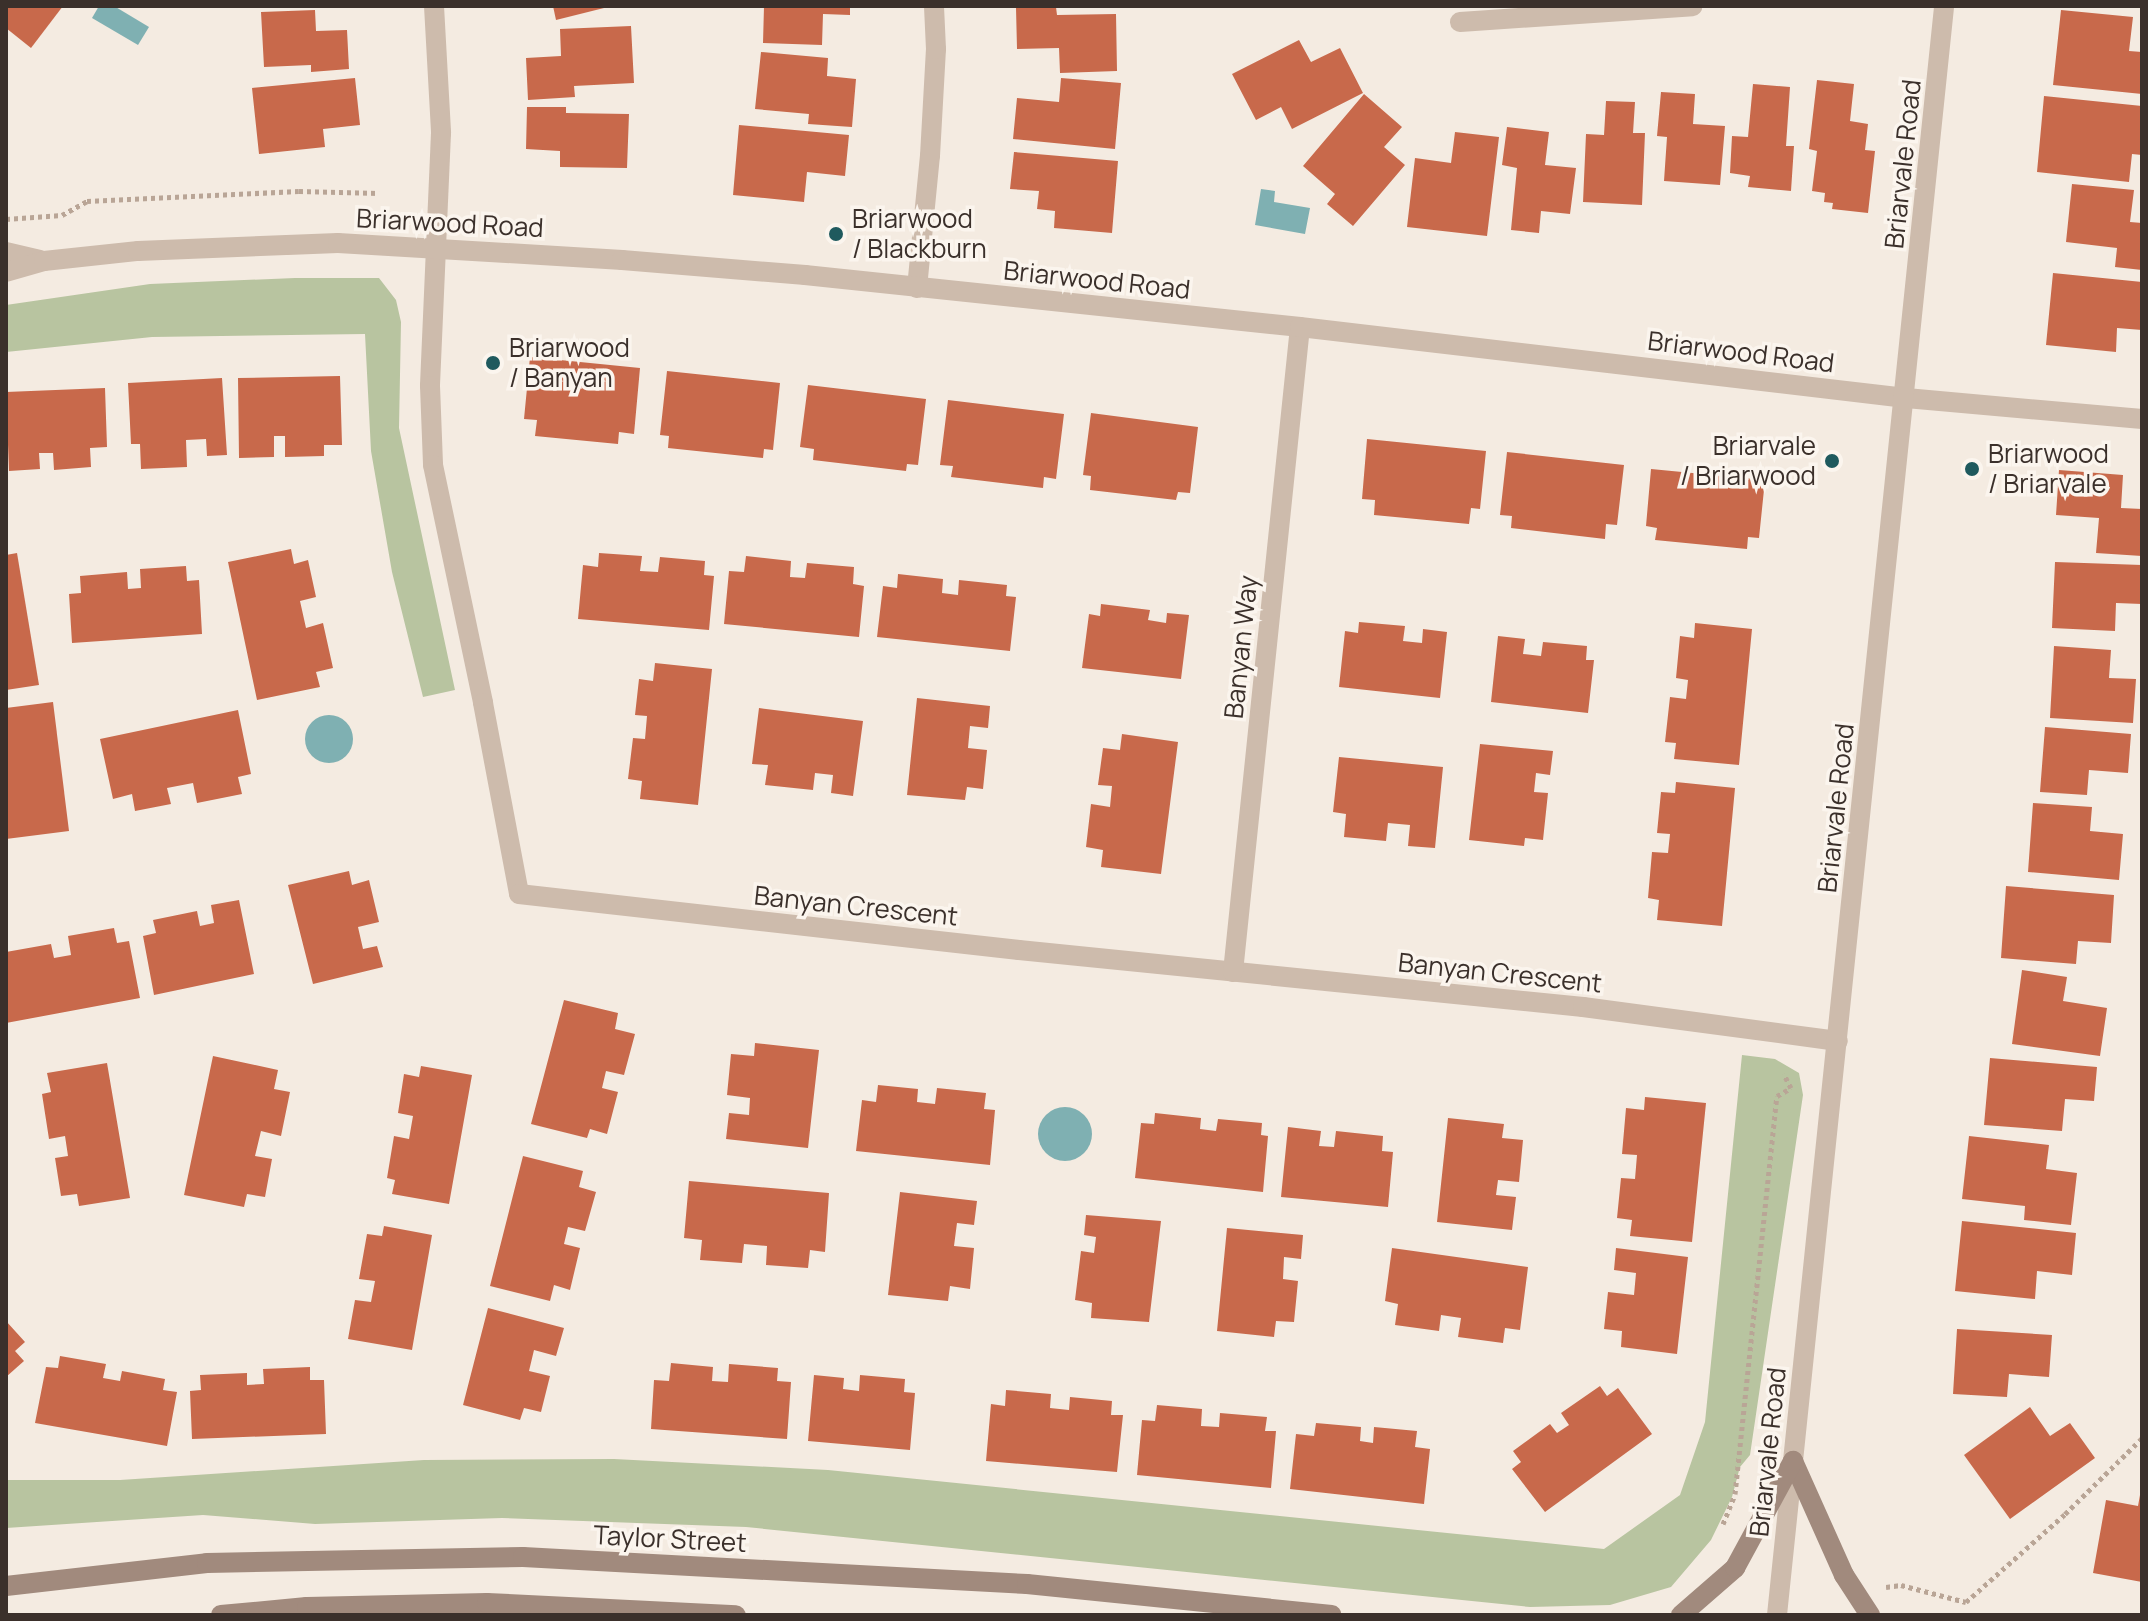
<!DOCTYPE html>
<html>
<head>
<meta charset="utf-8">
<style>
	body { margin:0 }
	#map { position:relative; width:2148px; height:1621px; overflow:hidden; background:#f4ebe1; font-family:Manrope,sans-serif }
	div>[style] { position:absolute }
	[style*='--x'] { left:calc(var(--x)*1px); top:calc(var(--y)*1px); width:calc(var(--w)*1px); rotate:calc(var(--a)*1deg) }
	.green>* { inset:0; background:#b8c4a0 }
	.water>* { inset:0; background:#7fb0b2 }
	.round { border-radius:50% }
	.building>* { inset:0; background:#c8694b }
	.path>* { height:5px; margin-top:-2.5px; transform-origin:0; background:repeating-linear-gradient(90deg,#b9a596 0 4px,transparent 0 8px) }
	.minor>* { height:20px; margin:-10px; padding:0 10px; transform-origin:10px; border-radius:10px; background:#cdbbac }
	.tertiary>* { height:20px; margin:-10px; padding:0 10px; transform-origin:10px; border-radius:10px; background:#cdbbac }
	.secondary>* { height:20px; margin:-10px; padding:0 10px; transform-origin:10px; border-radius:10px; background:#a18a7d }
	.dots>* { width:22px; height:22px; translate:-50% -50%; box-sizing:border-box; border:4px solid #fbf5ee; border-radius:50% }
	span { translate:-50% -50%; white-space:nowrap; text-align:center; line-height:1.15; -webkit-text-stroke:7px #fbf5ee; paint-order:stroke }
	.street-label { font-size:26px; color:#3b302b }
	.poi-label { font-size:26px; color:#3b302b }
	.left { translate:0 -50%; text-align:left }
	.right { translate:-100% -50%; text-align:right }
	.frame { position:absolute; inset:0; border:8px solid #3b302b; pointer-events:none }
</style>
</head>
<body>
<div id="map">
	<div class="green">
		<i style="clip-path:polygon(295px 278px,379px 278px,396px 300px,401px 322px,399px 428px,455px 690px,423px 697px,392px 572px,371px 451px,365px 334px,152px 337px,6px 352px,6px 305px,150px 284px)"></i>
		<i style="clip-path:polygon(1742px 1055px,1775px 1059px,1799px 1073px,1803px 1095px,1750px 1455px,1740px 1467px,1732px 1497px,1711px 1540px,1671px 1587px,1610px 1605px,1530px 1607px,746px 1527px,502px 1518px,315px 1524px,203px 1515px,6px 1528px,6px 1480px,120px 1480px,424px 1460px,614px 1459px,828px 1470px,1604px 1549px,1680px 1495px,1705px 1422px)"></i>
	</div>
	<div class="water">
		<i style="clip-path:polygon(99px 6px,114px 6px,149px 27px,138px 45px,92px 18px)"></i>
		<i style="clip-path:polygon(1261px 189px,1275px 191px,1274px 202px,1310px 208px,1305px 234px,1255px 225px)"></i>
		<i class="round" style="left:305px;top:715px;width:48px;height:48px"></i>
		<i class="round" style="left:1038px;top:1107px;width:54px;height:54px"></i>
	</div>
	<div class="building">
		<i style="clip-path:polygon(6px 6px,63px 6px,31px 48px,6px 28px)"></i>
		<i style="clip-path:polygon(553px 6px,608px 6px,608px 7px,556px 20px)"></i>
		<i style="clip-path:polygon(764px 6px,850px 6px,850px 15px,823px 14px,822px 45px,763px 43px)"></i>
		<i style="clip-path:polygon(1056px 7px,1057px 15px,1116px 14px,1117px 71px,1060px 73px,1059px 48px,1017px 49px,1016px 8px)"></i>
		<i style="clip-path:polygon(315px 10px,316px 31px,347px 30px,349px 69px,311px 72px,311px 65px,264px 67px,261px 12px)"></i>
		<i style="clip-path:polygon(2061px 10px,2133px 17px,2129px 51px,2142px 52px,2142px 94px,2053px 85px)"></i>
		<i style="clip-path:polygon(631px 26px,634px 83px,574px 86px,575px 97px,528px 100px,526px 58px,561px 56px,560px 29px)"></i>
		<i style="clip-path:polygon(1299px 40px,1311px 62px,1340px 48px,1363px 93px,1292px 129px,1281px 107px,1256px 120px,1232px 74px)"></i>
		<i style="clip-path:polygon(761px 52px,828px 58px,827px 76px,856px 79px,852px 127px,808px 124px,809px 114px,755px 109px)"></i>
		<i style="clip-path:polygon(355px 78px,360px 125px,323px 129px,325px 147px,259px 154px,252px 88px)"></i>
		<i style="clip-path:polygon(1061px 78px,1121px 83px,1115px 149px,1013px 139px,1017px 98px,1059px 102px)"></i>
		<i style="clip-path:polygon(1817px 80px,1854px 84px,1850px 121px,1868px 124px,1865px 150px,1875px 151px,1868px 213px,1832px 209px,1833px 203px,1824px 202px,1825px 193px,1812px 191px,1817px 151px,1809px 149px)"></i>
		<i style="clip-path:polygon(1753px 84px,1790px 87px,1786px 146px,1794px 146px,1791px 191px,1748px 187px,1750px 176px,1730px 173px,1732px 136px,1748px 137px)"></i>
		<i style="clip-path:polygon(1661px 92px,1695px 94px,1693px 124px,1725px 126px,1720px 185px,1664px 181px,1667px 137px,1657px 136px)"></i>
		<i style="clip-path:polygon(1364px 94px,1402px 127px,1384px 147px,1405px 165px,1353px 226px,1327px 204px,1335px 194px,1303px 166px)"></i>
		<i style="clip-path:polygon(2044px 96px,2142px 106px,2142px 155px,2132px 154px,2129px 182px,2037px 172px)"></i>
		<i style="clip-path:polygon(1606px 101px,1635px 102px,1633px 133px,1645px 133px,1642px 205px,1583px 202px,1586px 134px,1604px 135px)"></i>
		<i style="clip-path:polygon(527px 107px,566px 107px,566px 113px,629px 114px,627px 168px,560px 167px,560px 151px,526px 149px)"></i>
		<i style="clip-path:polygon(739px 125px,849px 135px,845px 176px,807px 172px,804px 202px,733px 195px)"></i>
		<i style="clip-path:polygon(1507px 127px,1549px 132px,1545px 165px,1576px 168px,1570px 214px,1541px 211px,1539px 233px,1511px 230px,1517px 168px,1502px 165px)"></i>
		<i style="clip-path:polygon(1455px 132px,1499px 137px,1487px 236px,1407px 227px,1415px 158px,1451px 163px)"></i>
		<i style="clip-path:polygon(1014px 152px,1118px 161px,1112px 233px,1054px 228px,1055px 211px,1037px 209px,1039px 191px,1010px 189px)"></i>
		<i style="clip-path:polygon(2072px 184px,2134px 190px,2130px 222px,2142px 223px,2142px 270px,2115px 267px,2117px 248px,2066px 242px)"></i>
		<i style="clip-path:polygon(2053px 273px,2142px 282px,2142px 330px,2117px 328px,2116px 352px,2046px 345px)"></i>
		<i style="clip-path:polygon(530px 357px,640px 368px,634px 434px,619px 432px,618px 444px,535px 436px,537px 420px,524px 419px)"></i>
		<i style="clip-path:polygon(667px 371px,780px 383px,773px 450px,764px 449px,763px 458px,668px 448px,669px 436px,660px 435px)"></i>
		<i style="clip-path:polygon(340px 376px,342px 445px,324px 445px,324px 456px,285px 457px,285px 436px,274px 436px,274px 457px,239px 458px,238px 378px)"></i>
		<i style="clip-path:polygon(222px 378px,227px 455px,207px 456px,206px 439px,186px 440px,187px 467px,141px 469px,140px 444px,131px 444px,128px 383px)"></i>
		<i style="clip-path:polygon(808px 385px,926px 399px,918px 465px,907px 464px,906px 471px,813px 460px,814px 449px,800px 447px)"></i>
		<i style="clip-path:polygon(105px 388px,107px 447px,90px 448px,91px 467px,54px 470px,53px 453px,39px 453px,40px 469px,9px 471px,6px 392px)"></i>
		<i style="clip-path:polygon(948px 400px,1064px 414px,1056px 479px,1044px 477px,1043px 488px,951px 477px,953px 466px,940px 465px)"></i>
		<i style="clip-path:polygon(1091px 413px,1198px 427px,1190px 493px,1178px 492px,1176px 500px,1090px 490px,1091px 476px,1083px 475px)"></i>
		<i style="clip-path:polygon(1367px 439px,1486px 451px,1480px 509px,1471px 508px,1469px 524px,1374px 515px,1375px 500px,1362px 499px)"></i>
		<i style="clip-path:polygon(1507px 452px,1624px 465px,1617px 525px,1606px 524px,1605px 539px,1511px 528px,1512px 516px,1500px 515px)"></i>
		<i style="clip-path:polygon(1651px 469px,1765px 480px,1759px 538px,1748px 537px,1747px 549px,1655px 540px,1657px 528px,1646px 526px)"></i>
		<i style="clip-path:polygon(2059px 470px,2123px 475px,2121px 508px,2142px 509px,2142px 556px,2096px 553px,2099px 518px,2056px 515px)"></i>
		<i style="clip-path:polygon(291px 549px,294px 564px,308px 560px,316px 597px,300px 601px,306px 628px,323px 623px,333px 668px,316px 672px,320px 687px,257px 700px,228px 562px)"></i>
		<i style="clip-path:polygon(17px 553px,39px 685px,6px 690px,6px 555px)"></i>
		<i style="clip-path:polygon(599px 553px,642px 556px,640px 571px,658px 572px,660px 557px,705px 561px,704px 575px,714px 576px,709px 630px,578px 619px,583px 565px,598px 567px)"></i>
		<i style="clip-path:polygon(746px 556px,791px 561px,790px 577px,805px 578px,807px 563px,854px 567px,853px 584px,864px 586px,859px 637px,724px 624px,729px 571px,744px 572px)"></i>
		<i style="clip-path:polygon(2055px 562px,2142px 565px,2142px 604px,2116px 603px,2115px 631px,2052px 628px)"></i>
		<i style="clip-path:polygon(186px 566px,187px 581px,199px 580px,202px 634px,72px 643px,69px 594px,81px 593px,80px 576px,127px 572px,128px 589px,141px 588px,140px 569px)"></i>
		<i style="clip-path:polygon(898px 574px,943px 579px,942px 593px,958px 595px,959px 580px,1007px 585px,1006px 596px,1016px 597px,1010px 651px,877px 637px,883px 586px,897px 588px)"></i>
		<i style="clip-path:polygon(1101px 604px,1150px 610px,1148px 620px,1166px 623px,1167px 613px,1189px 615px,1181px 679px,1082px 668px,1089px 614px,1100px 616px)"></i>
		<i style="clip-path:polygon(1359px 622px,1405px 626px,1403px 641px,1422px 643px,1423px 629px,1447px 632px,1440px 698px,1339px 687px,1345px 631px,1358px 633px)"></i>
		<i style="clip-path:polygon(1695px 623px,1752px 629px,1739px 765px,1674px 759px,1676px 743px,1665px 742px,1670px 697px,1686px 699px,1688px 680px,1676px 678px,1680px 636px,1694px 638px)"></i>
		<i style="clip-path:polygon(1498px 636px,1525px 639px,1523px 654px,1541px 656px,1543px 642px,1587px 646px,1586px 660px,1594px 660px,1588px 713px,1491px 702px)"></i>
		<i style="clip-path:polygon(2054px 646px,2111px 650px,2109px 678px,2136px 679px,2133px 723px,2050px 718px)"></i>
		<i style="clip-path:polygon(655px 663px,712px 669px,698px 805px,640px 799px,642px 781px,628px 779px,633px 738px,645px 739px,647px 716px,635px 715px,639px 679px,653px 681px)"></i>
		<i style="clip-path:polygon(917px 698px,990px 706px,988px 728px,970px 726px,968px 748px,987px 750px,983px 789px,967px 787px,965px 800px,907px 795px)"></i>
		<i style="clip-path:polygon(53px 702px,69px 831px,6px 839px,6px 708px)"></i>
		<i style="clip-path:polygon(759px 708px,863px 721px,853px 796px,831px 793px,833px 775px,815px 773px,813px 790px,765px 785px,768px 765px,752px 764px)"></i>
		<i style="clip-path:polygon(238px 710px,251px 774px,238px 777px,242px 794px,197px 803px,193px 783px,167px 788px,171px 804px,135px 811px,132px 794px,113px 799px,100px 739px)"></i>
		<i style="clip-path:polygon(2045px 727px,2131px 734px,2128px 773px,2089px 770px,2087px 795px,2040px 792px)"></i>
		<i style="clip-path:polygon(1122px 734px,1178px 742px,1161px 874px,1101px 867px,1103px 850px,1086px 847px,1091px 804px,1110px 807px,1112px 786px,1098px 785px,1103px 748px,1120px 750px)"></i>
		<i style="clip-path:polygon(1480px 744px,1553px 751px,1550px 775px,1536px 773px,1534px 792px,1548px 793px,1543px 840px,1525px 838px,1524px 846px,1469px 840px)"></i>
		<i style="clip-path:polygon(1339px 757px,1443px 767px,1435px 848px,1408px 846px,1410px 825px,1388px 823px,1386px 841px,1344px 837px,1346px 814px,1333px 812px)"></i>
		<i style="clip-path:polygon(1676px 782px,1735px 788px,1722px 926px,1657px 920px,1659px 900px,1648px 898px,1652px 852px,1668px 853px,1670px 834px,1657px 833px,1661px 792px,1675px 793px)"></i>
		<i style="clip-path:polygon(2033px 803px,2092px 807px,2090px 831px,2123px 834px,2119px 880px,2028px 872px)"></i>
		<i style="clip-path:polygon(349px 871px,352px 885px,369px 880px,379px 922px,358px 927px,363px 949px,377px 946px,383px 967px,313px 984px,288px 885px)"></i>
		<i style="clip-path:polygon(2006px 886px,2114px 895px,2111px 943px,2078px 941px,2076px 964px,2001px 958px)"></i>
		<i style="clip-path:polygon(239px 900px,254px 974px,154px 995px,143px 936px,156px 933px,153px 920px,197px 911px,200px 926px,214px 923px,211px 905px)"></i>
		<i style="clip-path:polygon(114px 928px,117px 943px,129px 941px,140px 998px,6px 1023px,6px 952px,51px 944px,54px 958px,71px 955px,68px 936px)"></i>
		<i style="clip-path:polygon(2022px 970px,2067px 977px,2063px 1001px,2107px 1008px,2100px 1056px,2012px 1044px)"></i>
		<i style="clip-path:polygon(564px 1000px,618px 1013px,615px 1029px,635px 1034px,624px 1075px,606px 1071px,602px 1088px,618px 1092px,607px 1134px,590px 1129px,587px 1138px,531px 1124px)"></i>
		<i style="clip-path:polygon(755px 1043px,819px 1050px,808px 1148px,726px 1139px,729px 1113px,749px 1115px,750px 1098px,727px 1095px,731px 1054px,754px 1056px)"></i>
		<i style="clip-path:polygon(213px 1056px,278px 1070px,274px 1089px,290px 1092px,281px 1136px,261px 1131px,255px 1156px,272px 1159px,265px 1197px,247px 1194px,244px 1207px,184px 1195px)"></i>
		<i style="clip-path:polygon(1990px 1058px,2097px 1067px,2094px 1101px,2065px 1099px,2062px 1131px,1984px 1125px)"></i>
		<i style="clip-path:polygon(107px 1063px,130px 1198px,79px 1206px,77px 1194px,61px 1196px,55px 1158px,68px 1156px,65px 1136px,49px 1139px,42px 1094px,51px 1092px,47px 1073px)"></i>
		<i style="clip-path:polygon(421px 1066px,472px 1075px,449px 1204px,392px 1194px,395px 1180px,387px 1178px,394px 1136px,409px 1139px,413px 1116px,398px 1113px,404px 1074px,419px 1077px)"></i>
		<i style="clip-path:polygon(878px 1085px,918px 1089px,917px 1102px,935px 1104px,937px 1088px,986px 1093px,984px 1109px,995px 1110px,990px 1165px,856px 1151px,862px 1100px,876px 1102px)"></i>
		<i style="clip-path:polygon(1645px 1097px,1706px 1103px,1692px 1242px,1630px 1236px,1632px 1220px,1617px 1218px,1621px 1178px,1635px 1179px,1637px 1155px,1622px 1154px,1626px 1108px,1644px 1110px)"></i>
		<i style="clip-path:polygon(1155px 1113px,1201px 1118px,1200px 1129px,1216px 1131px,1218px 1119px,1262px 1123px,1261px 1135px,1268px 1136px,1263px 1192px,1135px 1178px,1141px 1123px,1154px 1124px)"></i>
		<i style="clip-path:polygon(1448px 1118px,1504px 1124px,1502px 1138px,1523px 1140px,1519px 1182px,1498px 1180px,1496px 1195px,1516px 1197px,1512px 1230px,1437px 1222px)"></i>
		<i style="clip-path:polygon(1288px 1127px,1321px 1131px,1319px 1146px,1334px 1147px,1336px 1131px,1383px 1136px,1382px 1151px,1393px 1152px,1388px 1207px,1281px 1197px)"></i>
		<i style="clip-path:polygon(1969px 1136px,2049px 1145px,2046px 1169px,2077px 1173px,2071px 1225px,2024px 1220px,2025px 1206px,1962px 1199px)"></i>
		<i style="clip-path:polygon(523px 1156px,583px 1171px,579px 1187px,596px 1192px,585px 1231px,568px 1227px,564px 1244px,580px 1248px,570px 1290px,554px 1285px,550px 1301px,490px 1286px)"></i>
		<i style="clip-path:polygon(689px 1181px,829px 1193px,825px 1252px,810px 1250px,808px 1268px,766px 1265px,767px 1246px,744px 1244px,742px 1263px,700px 1260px,702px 1240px,684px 1238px)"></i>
		<i style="clip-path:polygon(900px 1192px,977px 1201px,974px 1225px,957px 1223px,954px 1246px,974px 1248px,970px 1289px,950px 1286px,948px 1301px,888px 1295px)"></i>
		<i style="clip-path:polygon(1086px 1215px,1161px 1221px,1149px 1322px,1091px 1318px,1092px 1303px,1075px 1300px,1081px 1251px,1094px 1253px,1096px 1237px,1084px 1235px)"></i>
		<i style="clip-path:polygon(1962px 1221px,2076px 1233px,2072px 1275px,2037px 1271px,2035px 1299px,1955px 1291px)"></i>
		<i style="clip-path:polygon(384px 1226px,432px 1235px,412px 1350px,348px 1339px,355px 1300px,371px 1302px,375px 1281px,359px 1279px,367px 1234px,382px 1236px)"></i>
		<i style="clip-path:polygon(1227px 1228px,1303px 1235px,1301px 1259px,1284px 1257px,1283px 1279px,1298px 1281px,1294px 1322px,1276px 1321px,1274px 1337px,1217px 1331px)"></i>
		<i style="clip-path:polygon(1392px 1248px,1528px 1267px,1520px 1330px,1505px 1328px,1503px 1343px,1458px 1337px,1461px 1318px,1441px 1315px,1439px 1331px,1395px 1325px,1398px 1304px,1385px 1301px)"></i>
		<i style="clip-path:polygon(1616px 1248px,1688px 1257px,1677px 1354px,1621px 1347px,1622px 1331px,1604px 1329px,1608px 1292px,1634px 1295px,1636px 1273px,1614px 1270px)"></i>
		<i style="clip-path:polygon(488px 1308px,564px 1328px,556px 1356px,534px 1350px,529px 1371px,550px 1376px,541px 1412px,524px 1408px,520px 1420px,463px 1405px)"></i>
		<i style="clip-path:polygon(6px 1321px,25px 1342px,15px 1351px,24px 1361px,6px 1377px)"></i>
		<i style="clip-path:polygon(1957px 1329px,2052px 1335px,2049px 1377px,2009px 1374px,2007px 1397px,1953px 1394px)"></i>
		<i style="clip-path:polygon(60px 1356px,106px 1364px,103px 1378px,120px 1381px,122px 1371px,165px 1379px,163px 1390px,177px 1392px,167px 1446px,35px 1423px,46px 1367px,58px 1368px)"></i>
		<i style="clip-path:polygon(671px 1363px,713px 1367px,712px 1381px,728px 1382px,729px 1364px,778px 1368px,777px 1381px,791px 1382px,787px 1439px,651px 1429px,654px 1380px,669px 1381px)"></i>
		<i style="clip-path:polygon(310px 1367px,310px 1380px,324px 1380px,326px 1434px,192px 1439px,190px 1391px,201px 1390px,200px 1375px,247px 1373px,247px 1385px,264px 1384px,263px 1369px)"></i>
		<i style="clip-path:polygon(814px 1375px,844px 1378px,843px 1389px,859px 1391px,860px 1375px,905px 1379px,904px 1392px,915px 1393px,910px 1450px,808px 1441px)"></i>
		<i style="clip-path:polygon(1600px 1386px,1607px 1396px,1618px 1388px,1652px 1434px,1545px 1512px,1512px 1469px,1521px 1462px,1513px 1451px,1550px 1424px,1557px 1433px,1569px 1425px,1561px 1413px)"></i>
		<i style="clip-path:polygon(1006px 1390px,1051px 1394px,1050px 1408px,1069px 1410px,1070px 1397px,1112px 1401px,1111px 1415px,1123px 1415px,1117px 1472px,986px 1461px,991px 1404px,1005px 1406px)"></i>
		<i style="clip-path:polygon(1157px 1405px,1202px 1409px,1201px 1426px,1219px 1427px,1220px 1413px,1267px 1417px,1265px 1431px,1276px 1431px,1271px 1488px,1137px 1475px,1142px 1420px,1155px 1421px)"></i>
		<i style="clip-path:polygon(2030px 1407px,2050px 1436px,2070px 1423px,2095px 1458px,2010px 1519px,1964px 1455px)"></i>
		<i style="clip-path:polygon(1316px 1423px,1361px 1427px,1360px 1441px,1373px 1443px,1374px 1427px,1417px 1431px,1415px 1447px,1430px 1449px,1424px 1504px,1290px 1489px,1296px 1434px,1314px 1436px)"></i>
		<i style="clip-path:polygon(2140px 1495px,2142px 1582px,2093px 1573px,2106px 1500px,2138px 1506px)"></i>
	</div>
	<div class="path">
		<i style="--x:6;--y:219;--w:56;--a:-4.1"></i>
		<i style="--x:62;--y:215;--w:29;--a:-29"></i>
		<i style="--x:87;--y:201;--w:212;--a:-2.7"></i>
		<i style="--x:299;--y:191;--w:80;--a:1.4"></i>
		<i style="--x:1723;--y:1524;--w:32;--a:-68"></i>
		<i style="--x:1735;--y:1494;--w:400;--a:-84"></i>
		<i style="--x:1777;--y:1096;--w:16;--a:-30"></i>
		<i style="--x:1791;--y:1088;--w:16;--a:-117"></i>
		<i style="--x:1886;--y:1587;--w:15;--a:-8"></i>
		<i style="--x:1901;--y:1585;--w:67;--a:14.7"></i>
		<i style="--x:1966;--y:1602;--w:132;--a:-41.6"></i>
		<i style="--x:2065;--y:1514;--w:108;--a:-44.6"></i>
	</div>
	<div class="minor">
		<i style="--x:434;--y:6;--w:127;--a:86.8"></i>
		<i style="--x:441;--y:133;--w:253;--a:92.5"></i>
		<i style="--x:430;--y:386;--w:79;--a:87.8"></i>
		<i style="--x:433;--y:465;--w:243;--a:78.1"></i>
		<i style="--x:483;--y:703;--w:194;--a:79.3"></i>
		<i style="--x:519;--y:894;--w:503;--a:6.39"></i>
		<i style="--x:1019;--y:950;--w:567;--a:5.77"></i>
		<i style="--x:1583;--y:1007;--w:257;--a:7.6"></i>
		<i style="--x:1460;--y:22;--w:233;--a:-3.9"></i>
		<i style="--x:917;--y:288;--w:133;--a:-84.4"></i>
		<i style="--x:930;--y:156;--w:107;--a:-86.8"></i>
		<i style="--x:936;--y:49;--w:43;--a:-92.7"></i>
		<i style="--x:1233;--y:972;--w:648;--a:-84.07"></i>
	</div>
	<div class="tertiary">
		<i style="--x:6;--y:252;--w:35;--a:13"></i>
		<i style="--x:6;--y:272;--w:40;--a:-16"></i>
		<i style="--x:44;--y:261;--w:95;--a:-6.1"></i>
		<i style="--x:138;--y:251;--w:200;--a:-2.3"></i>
		<i style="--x:338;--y:243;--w:285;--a:3.4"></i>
		<i style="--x:622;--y:260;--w:184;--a:4.7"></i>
		<i style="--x:805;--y:275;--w:498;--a:6"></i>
		<i style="--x:1300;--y:327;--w:610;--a:6.68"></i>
		<i style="--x:1906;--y:398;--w:237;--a:5.1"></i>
		<i style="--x:1777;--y:1615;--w:1618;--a:-84.07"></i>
	</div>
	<div class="secondary">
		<i style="--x:1793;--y:1461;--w:125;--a:65.9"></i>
		<i style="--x:1844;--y:1575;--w:48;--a:57"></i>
		<i style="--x:6;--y:1586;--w:202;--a:-6.5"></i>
		<i style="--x:207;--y:1563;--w:316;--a:-1.1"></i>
		<i style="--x:523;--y:1557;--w:505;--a:3.07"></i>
		<i style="--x:1027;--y:1584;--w:306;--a:5.8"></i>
		<i style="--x:221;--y:1615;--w:86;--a:-5.3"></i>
		<i style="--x:307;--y:1607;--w:180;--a:-1.3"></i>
		<i style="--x:487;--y:1603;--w:249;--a:2.8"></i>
		<i style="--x:1681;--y:1615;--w:72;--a:-41"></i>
		<i style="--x:1735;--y:1568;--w:122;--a:-61.5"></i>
	</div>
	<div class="dots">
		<i style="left:836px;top:234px;background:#1f5a5e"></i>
		<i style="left:493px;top:363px;background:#1f5a5e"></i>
		<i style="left:1832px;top:461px;background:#1f5a5e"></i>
		<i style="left:1972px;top:469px;background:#1f5a5e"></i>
	</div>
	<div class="street-label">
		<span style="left:1903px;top:164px;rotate:-84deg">Briarvale Road</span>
		<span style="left:450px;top:223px;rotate:3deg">Briarwood Road</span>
		<span style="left:1097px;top:280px;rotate:6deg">Briarwood Road</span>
		<span style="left:1741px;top:352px;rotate:7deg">Briarwood Road</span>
		<span style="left:1241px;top:647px;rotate:-84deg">Banyan Way</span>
		<span style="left:1836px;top:808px;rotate:-84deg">Briarvale Road</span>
		<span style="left:856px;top:906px;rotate:6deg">Banyan Crescent</span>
		<span style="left:1500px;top:973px;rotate:6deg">Banyan Crescent</span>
		<span style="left:1768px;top:1452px;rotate:-84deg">Briarvale Road</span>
		<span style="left:670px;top:1539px;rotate:3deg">Taylor Street</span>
	</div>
	<div class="poi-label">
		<span class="left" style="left:852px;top:234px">Briarwood<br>/ Blackburn</span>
		<span class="left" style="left:509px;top:363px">Briarwood<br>/ Banyan</span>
		<span class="right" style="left:1816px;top:461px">Briarvale<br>/ Briarwood</span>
		<span class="left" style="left:1988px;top:469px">Briarwood<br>/ Briarvale</span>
	</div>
	<div class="frame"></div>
</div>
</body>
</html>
